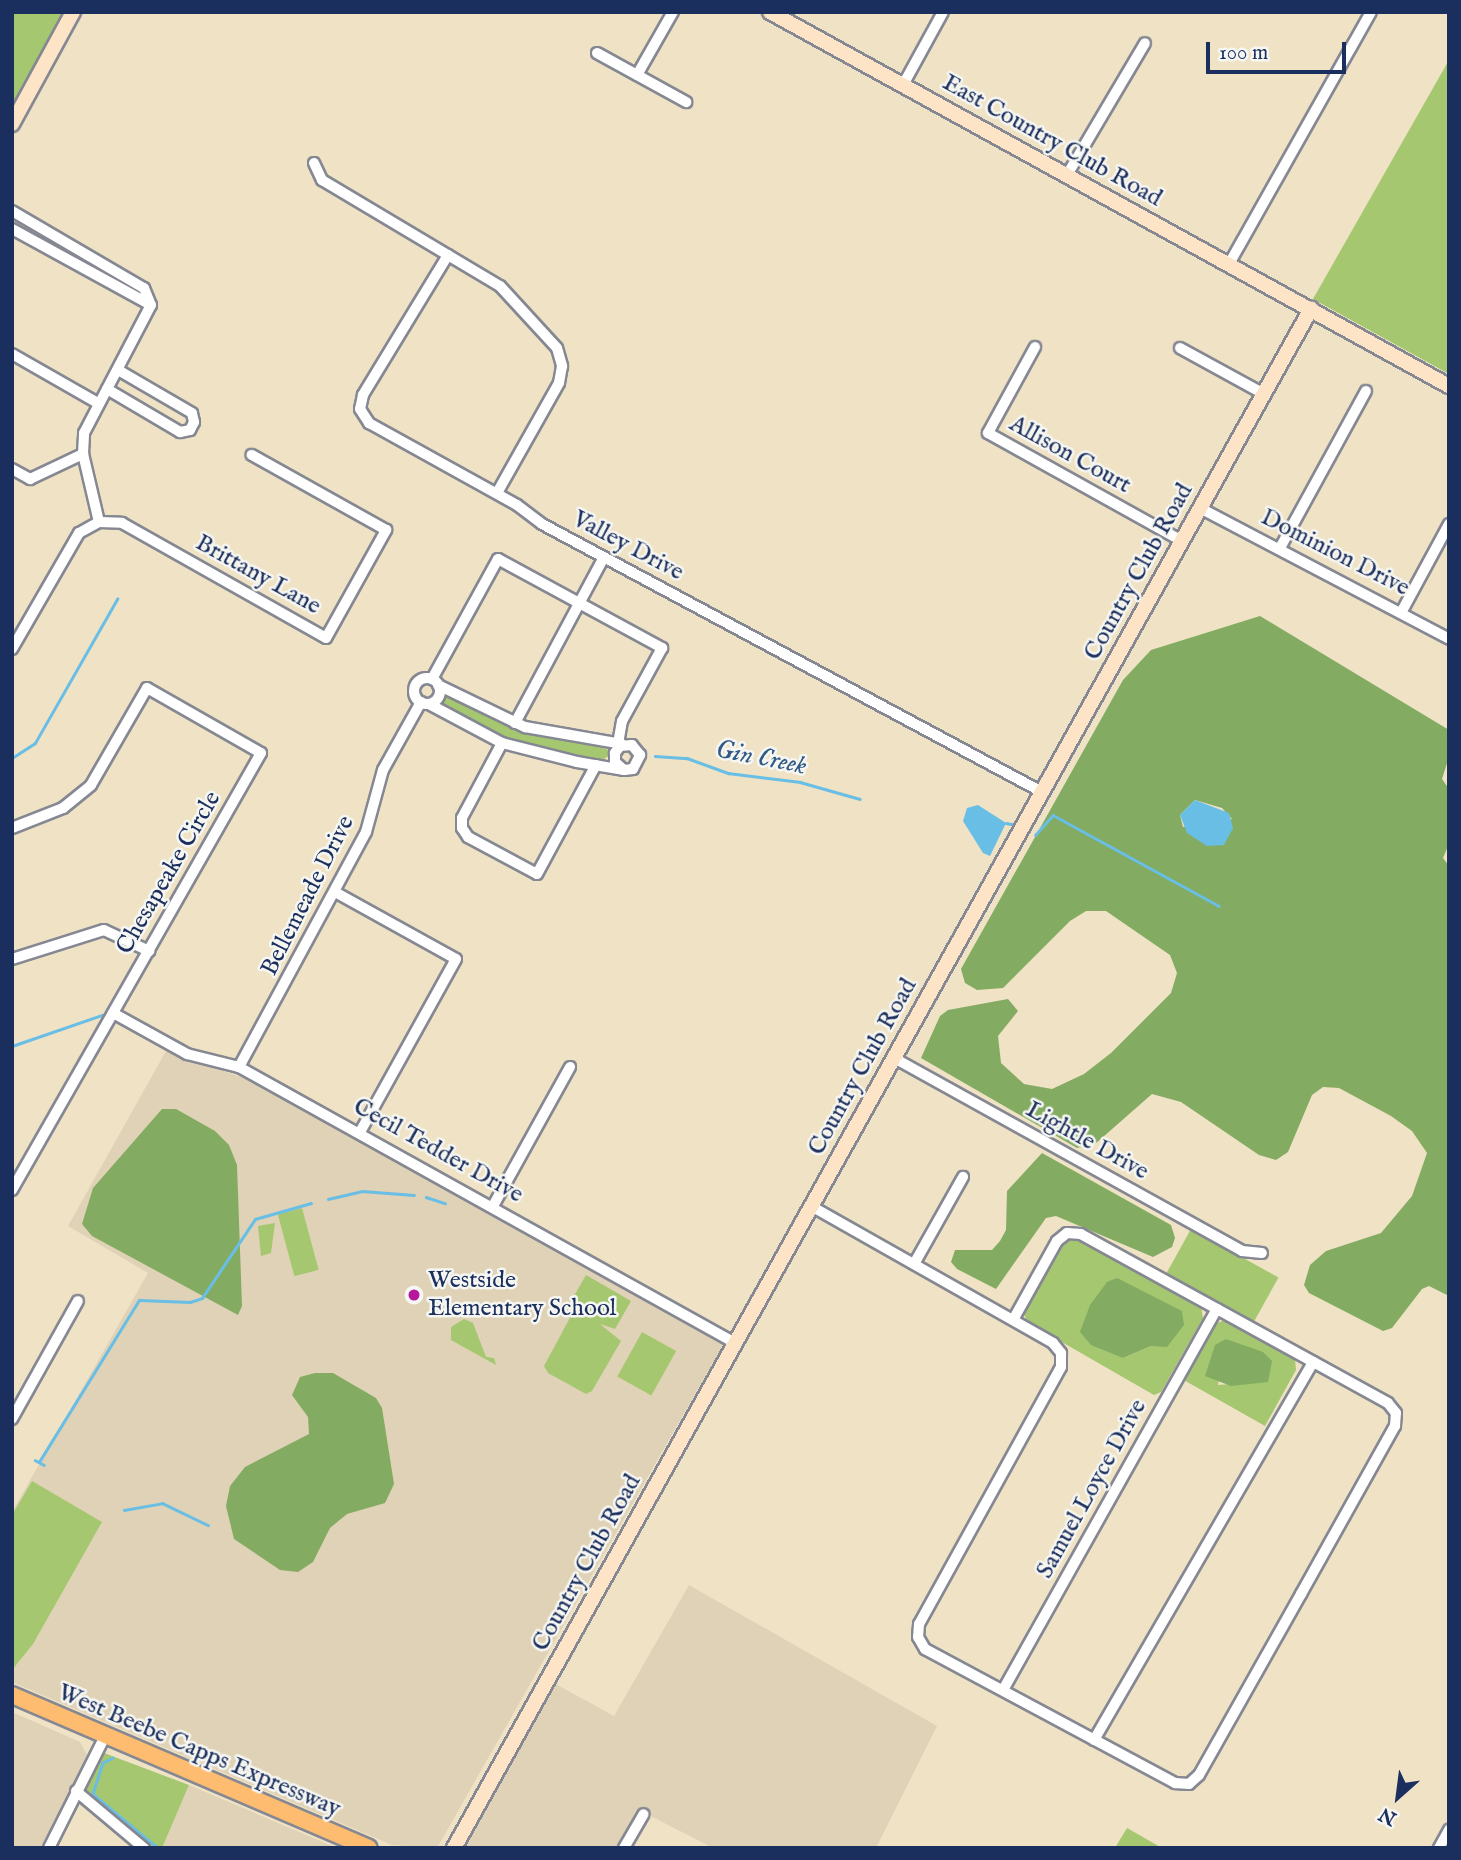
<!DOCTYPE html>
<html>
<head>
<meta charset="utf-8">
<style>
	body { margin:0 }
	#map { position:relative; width:1461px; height:1860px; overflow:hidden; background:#efe2c5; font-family:"IM FELL English",serif }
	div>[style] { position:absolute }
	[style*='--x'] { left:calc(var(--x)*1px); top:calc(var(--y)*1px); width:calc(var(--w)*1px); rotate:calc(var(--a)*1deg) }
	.built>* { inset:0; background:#e0d2b6 }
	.green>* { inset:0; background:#a4c770; transform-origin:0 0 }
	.forest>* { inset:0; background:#83ac62 }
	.water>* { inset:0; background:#69bee5 }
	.stream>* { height:2.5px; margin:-1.25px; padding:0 1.25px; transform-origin:1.25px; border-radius:1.25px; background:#69bee5 }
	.roads { filter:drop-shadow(2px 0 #858892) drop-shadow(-2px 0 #858892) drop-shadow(0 2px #858892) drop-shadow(0 -2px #858892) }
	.street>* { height:10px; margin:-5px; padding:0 5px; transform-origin:5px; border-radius:5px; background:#fff }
	.street>.ring { margin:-5px; padding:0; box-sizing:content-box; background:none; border:10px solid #fff; border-radius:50% }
	.secondary>* { height:14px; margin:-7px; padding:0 7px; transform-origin:7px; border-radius:7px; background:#fee4c6 }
	.primary>* { height:16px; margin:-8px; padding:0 8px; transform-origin:8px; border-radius:8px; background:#fdbc70 }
	.dots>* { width:19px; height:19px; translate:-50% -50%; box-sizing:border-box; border:4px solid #f6f6f2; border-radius:50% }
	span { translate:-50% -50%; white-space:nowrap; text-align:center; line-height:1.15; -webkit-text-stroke:5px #f6f6f2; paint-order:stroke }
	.street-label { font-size:24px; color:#1b2f5e }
	.poi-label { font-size:24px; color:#1b2f5e }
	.left { translate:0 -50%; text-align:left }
	.water-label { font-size:26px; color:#325a86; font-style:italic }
	.frame { position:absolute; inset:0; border:14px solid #1b2f5e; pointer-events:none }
	.north { position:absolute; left:1363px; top:1762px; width:70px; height:70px; -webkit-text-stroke:5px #f6f6f2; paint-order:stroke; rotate:208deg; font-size:19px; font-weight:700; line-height:28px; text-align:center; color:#1b2f5e }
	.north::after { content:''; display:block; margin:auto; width:24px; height:32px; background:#1b2f5e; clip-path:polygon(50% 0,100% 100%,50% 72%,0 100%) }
	.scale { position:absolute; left:1206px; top:42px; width:140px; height:32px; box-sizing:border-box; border:4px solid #1b2f5e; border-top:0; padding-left:9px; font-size:21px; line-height:24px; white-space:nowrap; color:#1b2f5e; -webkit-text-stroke:5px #f6f6f2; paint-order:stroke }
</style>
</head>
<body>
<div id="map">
	<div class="built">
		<i style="clip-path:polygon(166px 1051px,255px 1082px,724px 1343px,437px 1848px,392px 1845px,12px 1682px,12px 1512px,148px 1273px,68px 1226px)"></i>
		<i style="clip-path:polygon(689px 1585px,937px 1726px,876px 1848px,713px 1848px,639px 1810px,615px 1848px,460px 1848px,552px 1682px,614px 1716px)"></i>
		<i style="clip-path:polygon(12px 1712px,80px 1742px,87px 1755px,41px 1848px,12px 1848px)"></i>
		<i style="clip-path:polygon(189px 1785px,337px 1848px,162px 1848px)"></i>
	</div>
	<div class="green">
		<i style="clip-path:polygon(12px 12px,66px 12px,12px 110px,13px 68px)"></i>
		<i style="clip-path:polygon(1449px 60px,1449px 374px,1313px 299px)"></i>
		<i style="clip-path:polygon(445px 696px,506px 725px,607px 749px,610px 755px,601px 761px,501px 737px,443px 707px)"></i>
		<i style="left:302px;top:1208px;width:64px;height:25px;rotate:75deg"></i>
		<i style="clip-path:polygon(275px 1223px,271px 1253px,261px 1256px,258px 1226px)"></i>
		<i style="left:1191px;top:1229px;width:100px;height:53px;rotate:29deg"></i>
		<i style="clip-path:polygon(evenodd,1069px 1240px,1078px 1240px,1201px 1307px,1203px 1318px,1161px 1392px,1154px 1395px,1027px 1322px,1024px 1314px,1061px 1245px,1069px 1240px,1090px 1305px,1151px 1346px,1123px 1358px,1090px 1305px)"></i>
		<i style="clip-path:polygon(586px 1275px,631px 1301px,615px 1329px,600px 1324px,621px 1341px,592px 1391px,586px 1394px,548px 1373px,544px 1366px,572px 1314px,585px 1317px,587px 1314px,570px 1303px)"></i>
		<i style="clip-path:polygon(464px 1319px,473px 1323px,486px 1357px,494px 1358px,496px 1365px,451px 1340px,451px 1327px)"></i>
		<i style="clip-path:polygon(evenodd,1226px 1320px,1295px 1359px,1296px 1370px,1265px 1426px,1182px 1379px,1213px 1324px,1226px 1320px,1226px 1339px,1254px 1382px,1218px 1385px,1226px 1339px)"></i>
		<i style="left:642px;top:1332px;width:39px;height:51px;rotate:29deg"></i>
		<i style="clip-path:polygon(32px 1481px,102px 1522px,33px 1644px,12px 1670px,12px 1515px)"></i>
		<i style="clip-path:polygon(104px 1753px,189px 1785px,162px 1848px,148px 1848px,84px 1794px,98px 1758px)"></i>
		<i style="clip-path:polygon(1127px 1828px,1162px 1848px,1115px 1848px)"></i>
	</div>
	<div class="forest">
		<i style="clip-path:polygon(evenodd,1260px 616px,1449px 730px,1449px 757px,1442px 779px,1449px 789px,1449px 844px,1443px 858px,1449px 866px,1449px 1296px,1429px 1286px,1422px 1289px,1392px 1328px,1383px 1331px,1309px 1293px,1304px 1285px,1310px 1265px,1326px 1251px,1381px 1233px,1412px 1196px,1427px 1153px,1412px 1131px,1391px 1116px,1339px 1088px,1323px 1087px,1312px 1095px,1288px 1152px,1276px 1160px,1259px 1155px,1181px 1102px,1152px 1094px,1095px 1144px,1077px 1148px,921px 1058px,940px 1016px,948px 1010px,1008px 999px,1018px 1011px,998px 1036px,1001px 1063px,1024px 1084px,1052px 1089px,1084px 1074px,1111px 1053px,1171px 993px,1177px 973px,1170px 955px,1106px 911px,1086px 911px,1070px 921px,1003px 988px,977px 990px,965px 983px,961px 969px,1123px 680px,1151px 650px,1260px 616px,1195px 800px,1222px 808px,1232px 819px,1183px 827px,1180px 815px,1195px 800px)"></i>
		<i style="clip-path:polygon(162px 1109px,176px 1109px,215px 1131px,229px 1145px,237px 1165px,242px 1306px,238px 1315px,92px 1236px,82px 1224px,93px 1188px)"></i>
		<i style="clip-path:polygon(1042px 1153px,1171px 1225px,1175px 1238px,1172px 1247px,1153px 1257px,1056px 1216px,1046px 1218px,996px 1289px,957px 1269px,951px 1262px,955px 1250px,992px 1250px,1000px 1241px,1006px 1230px,1007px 1191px)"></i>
		<i style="clip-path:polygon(1117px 1278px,1182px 1311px,1184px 1325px,1167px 1347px,1151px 1346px,1123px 1358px,1091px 1345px,1080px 1332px,1090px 1305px,1107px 1282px)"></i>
		<i style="clip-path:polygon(1226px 1339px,1263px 1352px,1272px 1361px,1268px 1382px,1231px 1386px,1205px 1376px,1215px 1345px)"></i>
		<i style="clip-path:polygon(315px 1373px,333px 1373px,376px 1398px,382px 1408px,394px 1484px,385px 1503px,347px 1514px,330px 1528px,313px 1562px,298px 1572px,280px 1570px,234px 1539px,226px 1506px,230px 1486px,245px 1467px,309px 1434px,308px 1417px,292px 1395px,300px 1377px)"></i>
	</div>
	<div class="water">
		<i style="clip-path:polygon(1195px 800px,1229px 813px,1233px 828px,1224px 845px,1207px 846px,1187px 833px,1180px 815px)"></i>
		<i style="clip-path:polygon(978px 805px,1006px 823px,990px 856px,983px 853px,963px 821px,967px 808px)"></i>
	</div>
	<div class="stream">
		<i style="--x:655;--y:756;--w:32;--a:4"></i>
		<i style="--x:687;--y:758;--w:44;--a:20.1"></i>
		<i style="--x:728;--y:773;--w:73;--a:7.1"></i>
		<i style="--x:800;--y:782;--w:62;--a:15.8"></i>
		<i style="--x:12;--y:758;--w:27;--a:-33"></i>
		<i style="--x:35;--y:743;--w:166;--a:-60.3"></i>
		<i style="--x:1006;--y:823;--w:10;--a:11"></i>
		<i style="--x:1035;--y:835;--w:27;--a:-48"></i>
		<i style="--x:1053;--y:815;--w:189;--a:28.7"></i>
		<i style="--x:12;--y:1046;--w:95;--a:-19"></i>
		<i style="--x:426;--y:1197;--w:20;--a:18"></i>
		<i style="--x:328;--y:1199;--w:35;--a:-13"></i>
		<i style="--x:362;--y:1191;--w:52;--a:4.4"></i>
		<i style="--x:35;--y:1460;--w:10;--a:29"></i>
		<i style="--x:39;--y:1462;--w:190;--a:-58.3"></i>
		<i style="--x:139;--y:1300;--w:51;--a:2.2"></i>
		<i style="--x:190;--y:1302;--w:13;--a:-18"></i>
		<i style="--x:202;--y:1298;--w:95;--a:-56.1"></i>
		<i style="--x:255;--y:1219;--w:58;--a:-15.9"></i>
		<i style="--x:124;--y:1510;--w:39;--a:-10"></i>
		<i style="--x:162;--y:1503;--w:51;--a:25.6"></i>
		<i style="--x:113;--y:1758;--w:11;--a:153"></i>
		<i style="--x:103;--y:1763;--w:33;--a:108"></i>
		<i style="--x:93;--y:1794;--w:85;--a:39.7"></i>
	</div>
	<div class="roads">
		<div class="street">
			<i style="--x:597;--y:53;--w:102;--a:28.8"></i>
			<i style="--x:637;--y:75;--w:73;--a:-60.3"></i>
			<i style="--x:903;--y:85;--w:83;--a:-61.3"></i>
			<i style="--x:314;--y:163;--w:19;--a:65"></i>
			<i style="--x:322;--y:180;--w:207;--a:30.8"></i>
			<i style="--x:500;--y:286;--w:84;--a:47.4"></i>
			<i style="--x:557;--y:348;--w:19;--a:74"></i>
			<i style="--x:562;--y:366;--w:17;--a:100"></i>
			<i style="--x:559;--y:383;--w:126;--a:119.4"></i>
			<i style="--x:1067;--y:175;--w:153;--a:-59.4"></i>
			<i style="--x:12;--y:211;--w:153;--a:30.3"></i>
			<i style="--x:144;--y:288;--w:18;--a:68"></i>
			<i style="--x:151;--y:305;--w:158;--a:-151.3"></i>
			<i style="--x:448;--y:255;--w:164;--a:121.3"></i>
			<i style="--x:363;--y:395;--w:14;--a:102"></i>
			<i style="--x:360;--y:409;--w:17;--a:57"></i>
			<i style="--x:369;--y:423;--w:169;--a:29"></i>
			<i style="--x:517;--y:505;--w:31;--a:37"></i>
			<i style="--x:542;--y:524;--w:567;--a:28.19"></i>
			<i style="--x:1229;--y:264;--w:289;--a:-60.6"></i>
			<i style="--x:1035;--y:347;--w:98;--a:118.7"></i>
			<i style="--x:988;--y:433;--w:222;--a:29.1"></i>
			<i style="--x:1180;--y:348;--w:96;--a:28.7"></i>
			<i style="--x:12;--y:354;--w:99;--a:29.7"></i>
			<i style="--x:107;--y:389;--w:85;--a:30.5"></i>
			<i style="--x:180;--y:432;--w:10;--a:-11"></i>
			<i style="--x:190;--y:430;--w:9;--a:-63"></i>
			<i style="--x:194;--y:422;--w:9;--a:-103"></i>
			<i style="--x:192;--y:413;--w:86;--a:-149.8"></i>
			<i style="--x:12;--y:469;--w:21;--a:29"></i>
			<i style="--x:30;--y:479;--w:59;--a:-25.3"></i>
			<i style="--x:1200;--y:508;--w:281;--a:27.7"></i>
			<i style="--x:99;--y:522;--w:70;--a:-103.2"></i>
			<i style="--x:83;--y:454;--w:21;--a:-87"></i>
			<i style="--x:84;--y:433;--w:144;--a:-62.4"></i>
			<i style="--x:1280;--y:548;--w:179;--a:-61.3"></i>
			<i style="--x:1402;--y:611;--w:99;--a:-61.6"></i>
			<i style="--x:12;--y:649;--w:134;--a:-60"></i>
			<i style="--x:79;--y:533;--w:23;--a:-29"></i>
			<i style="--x:99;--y:522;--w:23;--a:2"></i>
			<i style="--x:122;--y:523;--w:234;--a:29.4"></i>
			<i style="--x:326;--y:638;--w:124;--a:-60.9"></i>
			<i style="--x:386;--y:530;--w:154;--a:-150.8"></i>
			<i class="ring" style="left:414px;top:678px;width:16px;height:16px"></i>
			<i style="--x:432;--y:679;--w:137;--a:-61.2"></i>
			<i style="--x:498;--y:559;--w:187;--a:28.5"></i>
			<i style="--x:662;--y:648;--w:83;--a:118.7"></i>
			<i style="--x:622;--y:721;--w:23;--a:100"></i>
			<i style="--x:438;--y:685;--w:97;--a:25.8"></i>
			<i style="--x:525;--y:727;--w:98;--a:9.9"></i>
			<i style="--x:429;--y:704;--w:83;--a:28.1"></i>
			<i style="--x:502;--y:743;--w:77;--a:14.2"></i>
			<i style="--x:577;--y:762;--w:48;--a:9.7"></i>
			<i style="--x:624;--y:770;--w:9;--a:-6"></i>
			<i style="--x:633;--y:769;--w:16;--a:-63"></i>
			<i style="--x:640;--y:755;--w:13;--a:-129"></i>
			<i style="--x:632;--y:745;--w:12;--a:175"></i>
			<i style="--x:620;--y:746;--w:9;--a:126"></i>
			<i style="--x:615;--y:753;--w:9;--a:90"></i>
			<i style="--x:615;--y:762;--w:12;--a:42"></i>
			<i style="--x:515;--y:723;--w:188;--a:-61.8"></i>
			<i style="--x:502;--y:743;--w:85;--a:118.1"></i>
			<i style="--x:462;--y:818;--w:10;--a:90"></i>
			<i style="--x:462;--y:828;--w:11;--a:56"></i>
			<i style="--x:468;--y:837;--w:78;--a:28.2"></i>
			<i style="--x:537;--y:874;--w:124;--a:-61.6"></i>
			<i style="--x:12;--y:828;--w:55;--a:-21.4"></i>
			<i style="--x:63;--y:808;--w:36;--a:-39"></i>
			<i style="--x:91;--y:785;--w:112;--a:-60"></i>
			<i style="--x:147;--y:688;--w:131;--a:29.7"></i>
			<i style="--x:261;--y:753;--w:503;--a:119.67"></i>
			<i style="--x:335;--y:892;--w:138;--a:29"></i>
			<i style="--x:456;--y:959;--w:198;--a:119"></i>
			<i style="--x:12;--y:959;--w:96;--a:-17.5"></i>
			<i style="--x:104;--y:930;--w:50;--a:25"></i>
			<i style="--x:113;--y:1013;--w:85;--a:29"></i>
			<i style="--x:187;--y:1054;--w:54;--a:14"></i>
			<i style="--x:239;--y:1067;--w:568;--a:29.09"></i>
			<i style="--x:894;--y:1058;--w:398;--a:29"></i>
			<i style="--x:1242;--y:1251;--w:20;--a:6"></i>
			<i style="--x:239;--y:1067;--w:267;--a:-61.6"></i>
			<i style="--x:366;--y:832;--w:64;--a:-74.7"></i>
			<i style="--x:383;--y:770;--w:78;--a:-60.8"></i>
			<i style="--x:493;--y:1206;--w:159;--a:-61"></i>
			<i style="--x:811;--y:1206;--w:278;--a:29.5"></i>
			<i style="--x:1053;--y:1343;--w:13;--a:51"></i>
			<i style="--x:1061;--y:1353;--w:14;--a:90"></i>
			<i style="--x:1061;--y:1367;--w:294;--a:118.9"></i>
			<i style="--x:919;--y:1624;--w:13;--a:94"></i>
			<i style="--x:918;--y:1637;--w:14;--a:60"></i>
			<i style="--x:925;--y:1649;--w:284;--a:28.2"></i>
			<i style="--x:1175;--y:1783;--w:14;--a:4"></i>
			<i style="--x:1189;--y:1784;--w:13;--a:-42"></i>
			<i style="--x:1199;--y:1775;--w:208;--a:-60.6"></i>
			<i style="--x:1301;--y:1594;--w:193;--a:-60.8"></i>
			<i style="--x:1395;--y:1426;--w:13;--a:-86"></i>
			<i style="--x:1396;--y:1413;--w:13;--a:-129"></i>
			<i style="--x:1388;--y:1403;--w:350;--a:-151.2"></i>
			<i style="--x:1081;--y:1234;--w:14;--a:-176"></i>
			<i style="--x:1067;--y:1233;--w:13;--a:141"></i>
			<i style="--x:1057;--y:1241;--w:90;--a:119.1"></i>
			<i style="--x:914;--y:1264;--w:100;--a:-60.6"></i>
			<i style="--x:12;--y:1419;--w:135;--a:-60.8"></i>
			<i style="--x:1003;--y:1690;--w:437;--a:-60.7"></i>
			<i style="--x:1094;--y:1740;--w:437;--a:-59.9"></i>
			<i style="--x:76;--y:1791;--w:89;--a:40"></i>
			<i style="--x:49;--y:1848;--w:125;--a:-63.4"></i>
			<i style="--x:624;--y:1848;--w:39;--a:-60"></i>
			<i style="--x:1439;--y:1848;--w:21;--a:-61"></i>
		</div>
		<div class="secondary">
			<i style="--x:770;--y:12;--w:775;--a:28.85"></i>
			<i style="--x:12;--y:124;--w:128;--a:-61.4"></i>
			<i style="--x:454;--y:1848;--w:1762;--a:-60.89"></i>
		</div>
		<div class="primary">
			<i style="--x:12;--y:1695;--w:388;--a:23.2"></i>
		</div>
	</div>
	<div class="dots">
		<i style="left:414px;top:1295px;background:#b5179e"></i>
	</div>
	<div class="street-label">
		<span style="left:1052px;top:141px;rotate:29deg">East Country Club Road</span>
		<span style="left:1070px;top:455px;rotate:29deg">Allison Court</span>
		<span style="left:628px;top:546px;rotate:28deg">Valley Drive</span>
		<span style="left:1335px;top:553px;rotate:27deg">Dominion Drive</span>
		<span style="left:1139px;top:572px;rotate:-61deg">Country Club Road</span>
		<span style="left:258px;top:575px;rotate:29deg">Brittany Lane</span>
		<span style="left:169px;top:873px;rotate:-60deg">Chesapeake Circle</span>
		<span style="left:308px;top:896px;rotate:-63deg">Bellemeade Drive</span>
		<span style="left:863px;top:1067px;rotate:-61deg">Country Club Road</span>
		<span style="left:1087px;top:1141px;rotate:29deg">Lightle Drive</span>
		<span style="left:438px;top:1151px;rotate:29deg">Cecil Tedder Drive</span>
		<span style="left:1092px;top:1489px;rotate:-61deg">Samuel Loyce Drive</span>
		<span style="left:587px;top:1563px;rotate:-61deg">Country Club Road</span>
		<span style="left:199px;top:1751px;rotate:23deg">West Beebe Capps Expressway</span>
	</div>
	<div class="poi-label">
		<span class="left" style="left:428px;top:1295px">Westside<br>Elementary School</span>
	</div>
	<div class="water-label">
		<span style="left:761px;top:758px;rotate:11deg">Gin Creek</span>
	</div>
	<div class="frame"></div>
	<div class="north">N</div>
	<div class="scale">100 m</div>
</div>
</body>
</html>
